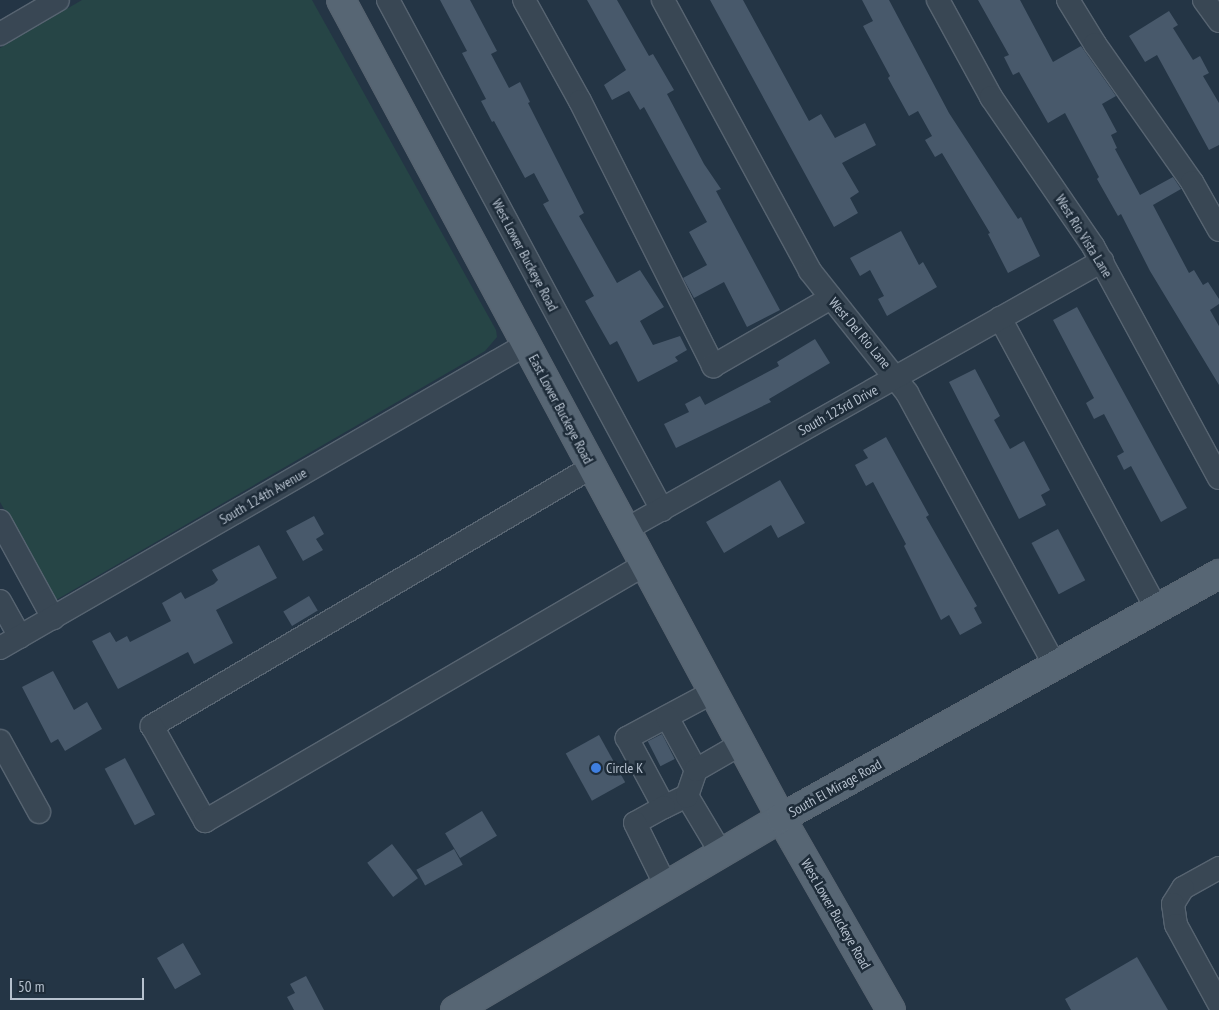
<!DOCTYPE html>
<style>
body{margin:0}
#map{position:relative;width:1219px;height:1010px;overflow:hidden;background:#243545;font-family:"PT Sans Narrow",sans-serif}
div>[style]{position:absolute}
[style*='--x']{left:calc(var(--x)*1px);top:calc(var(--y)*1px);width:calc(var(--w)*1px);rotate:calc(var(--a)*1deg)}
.green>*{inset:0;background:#264546}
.building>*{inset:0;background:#48596b;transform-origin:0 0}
.roads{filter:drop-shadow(1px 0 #576471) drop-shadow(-1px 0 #576471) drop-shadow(0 1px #576471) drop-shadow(0 -1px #576471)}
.minor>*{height:22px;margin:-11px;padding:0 11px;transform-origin:11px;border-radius:11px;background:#394754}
.major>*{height:28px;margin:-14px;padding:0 14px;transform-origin:14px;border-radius:14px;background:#576674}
.dots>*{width:14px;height:14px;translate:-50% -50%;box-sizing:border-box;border:2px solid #1e2c39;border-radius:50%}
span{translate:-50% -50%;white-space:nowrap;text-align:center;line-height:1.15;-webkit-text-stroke:5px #1e2c39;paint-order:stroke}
.street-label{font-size:14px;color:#b6c1ce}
.poi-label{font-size:14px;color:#b6c1ce}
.left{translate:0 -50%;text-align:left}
.scale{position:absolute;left:10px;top:978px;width:134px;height:22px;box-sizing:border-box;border:2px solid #b6c1ce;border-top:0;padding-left:6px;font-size:15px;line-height:18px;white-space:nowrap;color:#b6c1ce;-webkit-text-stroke:4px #1e2c39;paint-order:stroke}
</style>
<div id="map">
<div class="green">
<i style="clip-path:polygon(82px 0,312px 0,496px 330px,497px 337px,485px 351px,56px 600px,0 502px,0 48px)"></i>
</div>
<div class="building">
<i style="clip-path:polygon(440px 0,470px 0,497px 51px,491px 54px,509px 88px,520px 82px,530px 102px,528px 103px,584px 213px,579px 216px,617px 283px,640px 270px,664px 307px,640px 321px,653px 345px,680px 336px,687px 350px,675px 357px,678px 361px,638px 382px,617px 341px,610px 345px,585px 301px,594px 296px,543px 204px,549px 201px,534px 173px,525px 178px,494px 121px,492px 122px,481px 101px,486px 99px,462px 53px,467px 51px)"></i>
<i style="clip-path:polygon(587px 0,617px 0,649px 56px,653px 54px,674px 90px,667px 94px,704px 164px,721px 189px,716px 191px,780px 310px,747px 327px,724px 282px,694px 298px,683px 278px,707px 265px,689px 232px,707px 222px,644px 107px,640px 110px,629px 91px,612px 100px,604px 85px,626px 70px)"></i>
<i style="clip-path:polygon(710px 0,743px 0,809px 121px,821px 114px,835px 138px,865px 123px,876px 145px,842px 163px,859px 192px,850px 198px,858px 213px,834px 227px)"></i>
<i style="clip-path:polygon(862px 0,889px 0,949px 113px,1018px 219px,1021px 217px,1040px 256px,1008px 273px,988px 234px,990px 233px,942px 153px,935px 157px,925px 140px,932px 136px,918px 111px,909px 116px,888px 78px,890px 76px,863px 26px,873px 21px)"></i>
<i style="clip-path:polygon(978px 0,1020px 0,1053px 62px,1081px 46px,1116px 96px,1102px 104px,1117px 132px,1111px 135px,1117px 148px,1115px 149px,1140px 195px,1173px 177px,1181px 189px,1153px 205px,1189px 273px,1194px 270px,1203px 285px,1208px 282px,1219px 299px,1219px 304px,1210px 310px,1219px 326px,1219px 385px,1150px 271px,1121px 214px,1118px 216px,1097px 179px,1099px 177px,1065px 113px,1048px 123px,1019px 72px,1013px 75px,1004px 57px,1009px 55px)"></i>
<i style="clip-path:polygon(1169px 11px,1178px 25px,1173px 28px,1193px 60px,1200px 56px,1209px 73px,1203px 76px,1219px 103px,1219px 145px,1209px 150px,1157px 55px,1145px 62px,1129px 36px)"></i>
<i style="clip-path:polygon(901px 231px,919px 265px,923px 262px,937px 287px,887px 316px,878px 299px,884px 296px,870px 270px,860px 276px,850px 258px)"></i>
<i style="clip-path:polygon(1077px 307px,1187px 508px,1161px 522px,1131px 466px,1124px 470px,1117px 456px,1124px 452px,1104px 414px,1094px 419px,1086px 403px,1094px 398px,1053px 320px)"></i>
<i style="clip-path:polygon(815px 339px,830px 363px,769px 399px,771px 402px,676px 448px,664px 424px,689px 412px,685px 404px,700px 396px,705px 405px,779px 366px,777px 362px)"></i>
<i style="clip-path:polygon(975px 369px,1000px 416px,994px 420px,1010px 449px,1024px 441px,1050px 490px,1041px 495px,1046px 505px,1019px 519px,949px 382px)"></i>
<i style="clip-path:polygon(886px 437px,929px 515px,926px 517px,977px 606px,974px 608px,982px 623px,960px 635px,949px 615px,941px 620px,904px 546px,906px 544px,873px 482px,866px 486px,855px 465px,868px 458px,863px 450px)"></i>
<i style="clip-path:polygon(780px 480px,805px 523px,778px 538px,771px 525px,724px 553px,706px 522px)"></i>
<i style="clip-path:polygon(314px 516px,324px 534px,316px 539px,323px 550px,303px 561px,286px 531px)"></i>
<i style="left:1058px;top:529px;width:58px;height:30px;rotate:62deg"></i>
<i style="clip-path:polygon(259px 545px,277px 578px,216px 610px,233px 643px,194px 664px,188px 652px,118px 689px,92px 641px,110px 632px,116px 642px,127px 636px,130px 642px,171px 621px,162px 603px,181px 592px,185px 599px,214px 584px,218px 580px,212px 570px)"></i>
<i style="left:309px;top:596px;width:17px;height:30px;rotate:59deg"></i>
<i style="clip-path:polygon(53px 671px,74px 710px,87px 702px,102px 729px,65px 751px,58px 739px,51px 743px,22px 687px)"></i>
<i style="left:662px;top:734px;width:28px;height:16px;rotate:63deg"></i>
<i style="left:599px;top:735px;width:54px;height:38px;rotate:61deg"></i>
<i style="left:125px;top:758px;width:64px;height:23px;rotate:62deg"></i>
<i style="left:482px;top:811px;width:29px;height:43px;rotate:59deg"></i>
<i style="left:392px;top:844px;width:43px;height:31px;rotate:53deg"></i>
<i style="left:454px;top:849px;width:18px;height:43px;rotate:61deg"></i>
<i style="left:183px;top:943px;width:36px;height:30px;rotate:60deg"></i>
<i style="clip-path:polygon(1137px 957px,1168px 1010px,1071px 1010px,1065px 999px)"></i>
<i style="clip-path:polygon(306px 976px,324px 1010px,294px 1010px,287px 997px,295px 993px,290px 984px)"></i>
</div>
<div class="roads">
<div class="minor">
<i style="--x:388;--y:0;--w:579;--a:61.75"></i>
<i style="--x:524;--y:0;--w:115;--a:61"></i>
<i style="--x:580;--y:101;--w:297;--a:63.3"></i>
<i style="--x:713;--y:366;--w:136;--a:-30"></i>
<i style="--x:663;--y:0;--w:308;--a:61.5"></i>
<i style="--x:810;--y:271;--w:156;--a:51.5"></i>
<i style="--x:907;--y:393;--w:311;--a:61.5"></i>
<i style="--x:938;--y:0;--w:111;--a:61.3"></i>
<i style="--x:991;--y:97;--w:181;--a:55.6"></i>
<i style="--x:1093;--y:246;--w:264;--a:61.5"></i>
<i style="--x:1068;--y:0;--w:52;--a:58.5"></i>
<i style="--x:1095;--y:44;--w:169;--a:54.9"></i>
<i style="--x:1192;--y:182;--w:55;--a:60.6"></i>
<i style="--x:1204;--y:0;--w:26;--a:54"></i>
<i style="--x:0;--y:34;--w:67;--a:-30.4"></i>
<i style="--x:1000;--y:318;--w:331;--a:61.7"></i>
<i style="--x:592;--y:467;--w:511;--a:149.52"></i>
<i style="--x:152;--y:726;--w:109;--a:60.8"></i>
<i style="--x:205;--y:821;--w:508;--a:-30.25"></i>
<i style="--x:0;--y:521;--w:111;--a:61.3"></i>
<i style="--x:625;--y:530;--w:548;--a:-29.42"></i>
<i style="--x:0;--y:601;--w:41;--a:60.9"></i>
<i style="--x:0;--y:648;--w:608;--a:-29.98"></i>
<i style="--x:713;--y:692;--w:98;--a:151.9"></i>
<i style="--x:627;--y:738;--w:78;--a:61.8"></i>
<i style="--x:664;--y:807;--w:25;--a:-26"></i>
<i style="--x:687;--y:796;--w:66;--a:59.2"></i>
<i style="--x:667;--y:717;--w:60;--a:61.3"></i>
<i style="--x:696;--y:770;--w:28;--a:109"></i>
<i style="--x:0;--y:741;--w:81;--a:61.2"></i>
<i style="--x:696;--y:770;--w:52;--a:-30"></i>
<i style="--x:664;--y:807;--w:33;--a:151"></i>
<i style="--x:635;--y:823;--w:70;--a:63.8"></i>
<i style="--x:1219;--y:868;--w:41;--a:150.9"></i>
<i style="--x:1183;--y:888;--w:19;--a:122"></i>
<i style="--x:1173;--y:904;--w:21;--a:82"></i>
<i style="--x:1176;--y:925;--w:90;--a:61.4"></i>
</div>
<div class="major">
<i style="--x:341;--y:0;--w:929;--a:61.72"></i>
<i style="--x:781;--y:818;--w:221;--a:60.2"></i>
<i style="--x:455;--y:1010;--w:378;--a:-30.5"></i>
<i style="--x:781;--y:818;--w:501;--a:-29.12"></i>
</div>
</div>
<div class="dots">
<i style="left:596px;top:768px;background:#3f7fe0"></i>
</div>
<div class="street-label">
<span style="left:1084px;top:236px;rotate:58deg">West Rio Vista Lane</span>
<span style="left:525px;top:255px;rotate:62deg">West Lower Buckeye Road</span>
<span style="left:860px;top:333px;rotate:50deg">West Del Rio Lane</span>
<span style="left:561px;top:409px;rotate:62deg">East Lower Buckeye Road</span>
<span style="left:838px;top:410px;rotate:-29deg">South 123rd Drive</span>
<span style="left:263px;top:496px;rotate:-30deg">South 124th Avenue</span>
<span style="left:835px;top:788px;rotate:-29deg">South El Mirage Road</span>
<span style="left:836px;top:914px;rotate:60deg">West Lower Buckeye Road</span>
</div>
<div class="poi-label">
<span class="left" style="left:606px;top:768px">Circle K</span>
</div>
<div class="scale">50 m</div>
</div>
